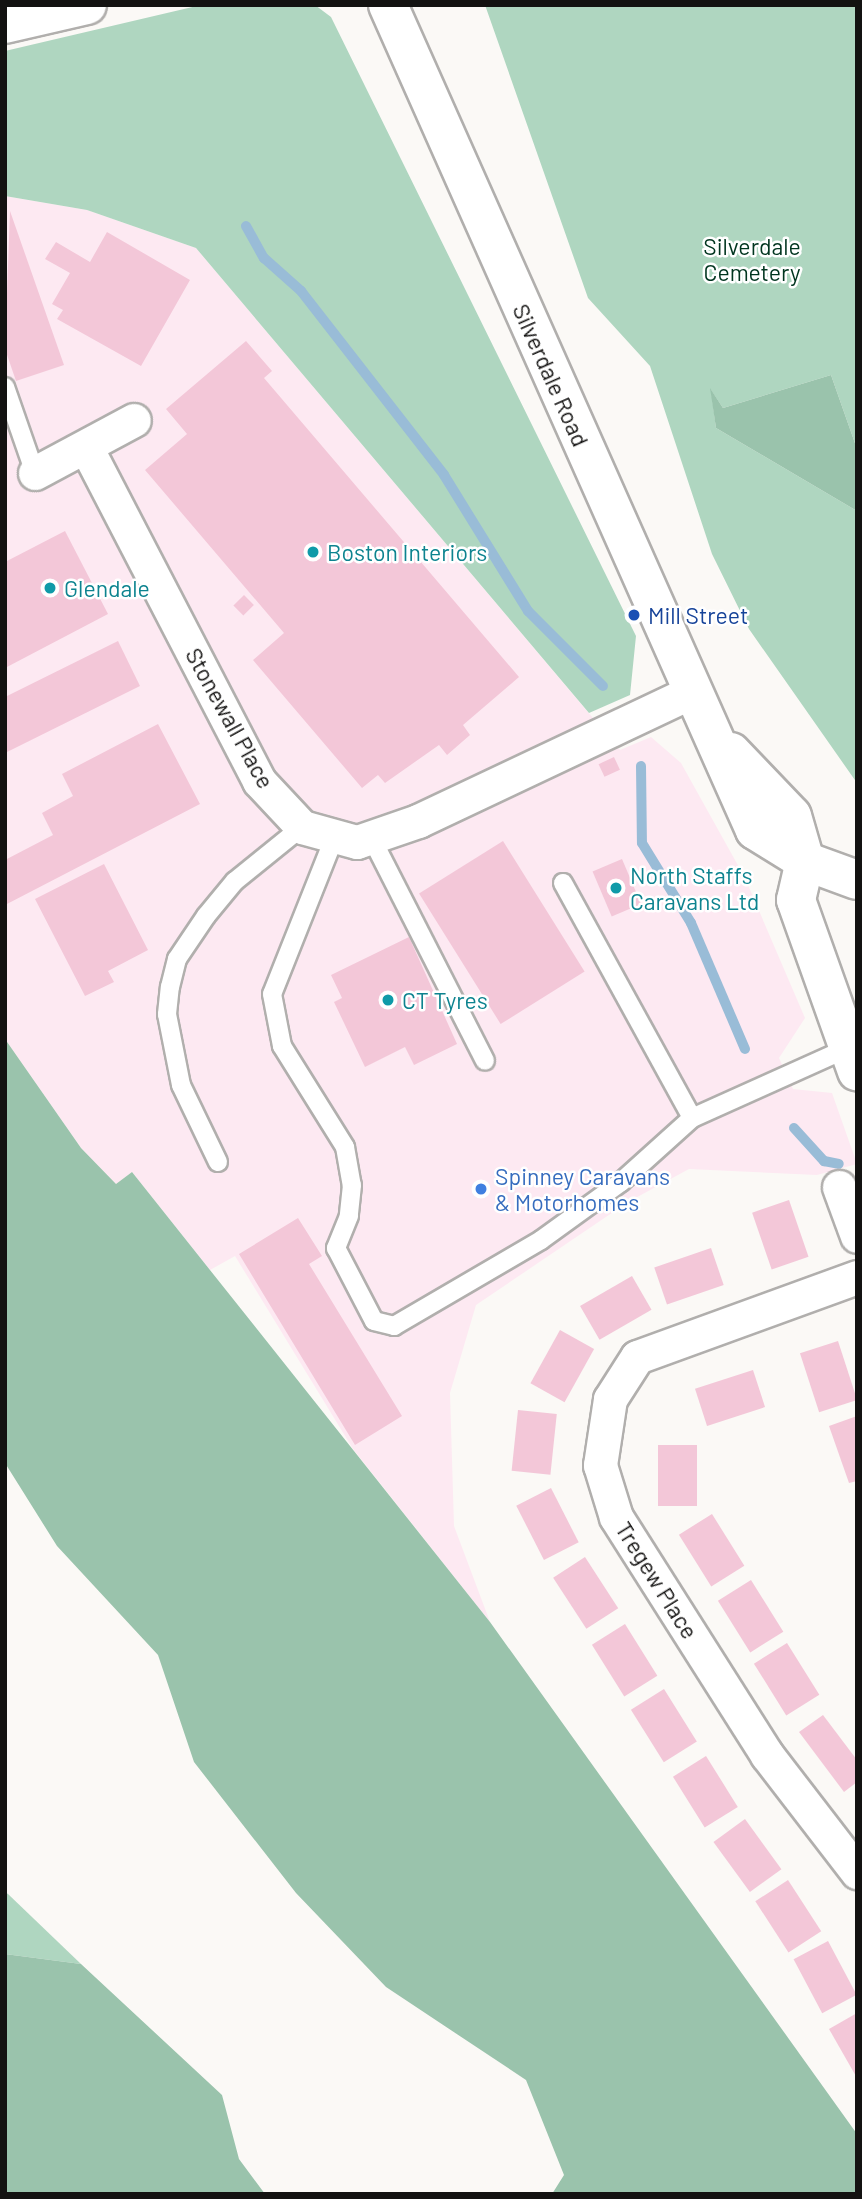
<!DOCTYPE html>
<style>
body{margin:0}
#map{position:relative;width:862px;height:2199px;overflow:hidden;background:#fbf9f6;font-family:Barlow,sans-serif}
div>[style]{position:absolute}
[style*='--x']{left:calc(var(--x)*1px);top:calc(var(--y)*1px);width:calc(var(--w)*1px);rotate:calc(var(--a)*1deg)}
.commercial>*{inset:0;background:#fde9f2}
.green>*{inset:0;background:#afd6c0}
.forest>*{inset:0;background:#9ac3ac}
.stream>*{height:10px;margin:-5px;padding:0 5px;transform-origin:5px;border-radius:5px;background:#99bcd7}
.building>*{inset:0;background:#f3c7d8;transform-origin:0 0}
.roads{filter:drop-shadow(2px 0 #b1afad) drop-shadow(-2px 0 #b1afad) drop-shadow(0 2px #b1afad) drop-shadow(0 -2px #b1afad)}
.lane>*{height:18px;margin:-9px;padding:0 9px;transform-origin:9px;border-radius:9px;background:#fff}
.street>*{height:33px;margin:-16.5px;padding:0 16.5px;transform-origin:16.5px;border-radius:16.5px;background:#fff}
.secondary>*{height:38px;margin:-19px;padding:0 19px;transform-origin:19px;border-radius:19px;background:#fff}
.dots>*{width:19px;height:19px;translate:-50% -50%;box-sizing:border-box;border:4px solid #fff;border-radius:50%}
span{translate:-50% -50%;white-space:nowrap;text-align:center;line-height:1.15;-webkit-text-stroke:5px #fff;paint-order:stroke}
.park-label{font-size:23px;color:#00351f}
.street-label{font-size:23px;color:#131211}
.culture-label{font-size:23px;color:#0d838f}
.left{translate:0 -50%;text-align:left}
.transit-label{font-size:23px;color:#164399}
.shop-label{font-size:23px;color:#366cbe}
.frame{position:absolute;inset:0;border:7px solid #131211;pointer-events:none}
</style>
<div id="map">
<div class="commercial">
<i style="clip-path:polygon(5px 196px,87px 210px,196px 248px,620px 750px,651px 737px,681px 763px,745px 878px,805px 1018px,779px 1058px,793px 1089px,832px 1093px,857px 1164px,817px 1175px,689px 1169px,628px 1202px,476px 1305px,450px 1393px,454px 1526px,490px 1622px,353px 1449px,235px 1256px,210px 1270px,132px 1172px,116px 1184px,81px 1148px,5px 1039px)"></i>
</div>
<div class="green">
<i style="clip-path:polygon(201px 5px,315px 5px,331px 17px,636px 636px,630px 695px,589px 713px,196px 248px,87px 210px,5px 196px,5px 51px)"></i>
<i style="clip-path:polygon(485px 5px,857px 5px,857px 449px,831px 375px,723px 408px,711px 390px,716px 428px,857px 511px,857px 783px,749px 629px,712px 554px,650px 366px,588px 298px)"></i>
<i style="clip-path:polygon(5px 1892px,8px 1894px,81px 1964px,5px 1954px)"></i>
</div>
<div class="forest">
<i style="clip-path:polygon(831px 375px,857px 449px,857px 511px,716px 428px,710px 388px,723px 408px)"></i>
<i style="clip-path:polygon(5px 1039px,81px 1148px,116px 1184px,132px 1172px,490px 1622px,857px 2134px,857px 2194px,552px 2194px,564px 2175px,526px 2080px,386px 1987px,296px 1893px,194px 1762px,158px 1655px,57px 1546px,5px 1463px)"></i>
<i style="clip-path:polygon(5px 1954px,81px 1964px,222px 2095px,239px 2159px,265px 2194px,5px 2194px)"></i>
</div>
<div class="stream">
<i style="--x:246;--y:226;--w:37;--a:61"></i>
<i style="--x:264;--y:258;--w:50;--a:41.7"></i>
<i style="--x:301;--y:291;--w:233;--a:52.1"></i>
<i style="--x:444;--y:475;--w:160;--a:58.3"></i>
<i style="--x:528;--y:611;--w:106;--a:45"></i>
<i style="--x:641;--y:766;--w:77;--a:89.3"></i>
<i style="--x:642;--y:843;--w:94;--a:58.5"></i>
<i style="--x:691;--y:923;--w:137;--a:66.8"></i>
<i style="--x:794;--y:1128;--w:45;--a:47.7"></i>
<i style="--x:824;--y:1161;--w:15;--a:11"></i>
</div>
<div class="building">
<i style="clip-path:polygon(10px 211px,64px 365px,16px 381px,5px 349px)"></i>
<i style="clip-path:polygon(107px 232px,190px 280px,141px 366px,57px 319px,63px 310px,52px 304px,70px 273px,45px 259px,56px 242px,90px 262px)"></i>
<i style="clip-path:polygon(246px 341px,272px 371px,264px 378px,519px 677px,463px 725px,470px 735px,447px 755px,439px 745px,385px 783px,378px 775px,362px 788px,253px 660px,284px 633px,145px 470px,187px 434px,166px 409px)"></i>
<i style="clip-path:polygon(65px 531px,108px 614px,5px 668px,5px 562px)"></i>
<i style="left:244px;top:595px;width:14px;height:15px;rotate:45deg"></i>
<i style="clip-path:polygon(118px 641px,140px 686px,5px 753px,5px 697px)"></i>
<i style="clip-path:polygon(158px 724px,200px 804px,5px 905px,5px 860px,53px 835px,42px 813px,73px 796px,62px 774px)"></i>
<i style="left:614px;top:757px;width:14px;height:17px;rotate:65deg"></i>
<i style="left:503px;top:841px;width:154px;height:99px;rotate:58deg"></i>
<i style="left:622px;top:859px;width:49px;height:32px;rotate:67deg"></i>
<i style="clip-path:polygon(104px 864px,148px 950px,108px 971px,114px 982px,85px 996px,35px 899px)"></i>
<i style="clip-path:polygon(409px 937px,457px 1044px,414px 1065px,405px 1047px,365px 1067px,334px 1002px,342px 998px,331px 975px)"></i>
<i style="left:789px;top:1200px;width:60px;height:39px;rotate:71deg"></i>
<i style="clip-path:polygon(298px 1218px,322px 1256px,309px 1264px,402px 1416px,355px 1445px,239px 1254px)"></i>
<i style="left:711px;top:1248px;width:39px;height:60px;rotate:71deg"></i>
<i style="left:632px;top:1276px;width:39px;height:60px;rotate:60deg"></i>
<i style="left:560px;top:1330px;width:39px;height:61px;rotate:29deg"></i>
<i style="left:838px;top:1341px;width:62px;height:40px;rotate:72deg"></i>
<i style="left:753px;top:1370px;width:39px;height:61px;rotate:72deg"></i>
<i style="left:518px;top:1410px;width:39px;height:61px;rotate:6deg"></i>
<i style="clip-path:polygon(857px 1416px,857px 1481px,849px 1483px,829px 1426px)"></i>
<i style="left:658px;top:1445px;width:39px;height:61px"></i>
<i style="left:551px;top:1488px;width:61px;height:39px;rotate:63deg"></i>
<i style="left:712px;top:1514px;width:61px;height:39px;rotate:58deg"></i>
<i style="left:585px;top:1557px;width:61px;height:38px;rotate:57deg"></i>
<i style="left:751px;top:1580px;width:61px;height:39px;rotate:58deg"></i>
<i style="left:625px;top:1624px;width:61px;height:39px;rotate:58deg"></i>
<i style="left:787px;top:1643px;width:61px;height:39px;rotate:58deg"></i>
<i style="left:664px;top:1689px;width:62px;height:39px;rotate:58deg"></i>
<i style="clip-path:polygon(823px 1715px,857px 1760px,857px 1782px,844px 1792px,799px 1732px)"></i>
<i style="left:706px;top:1756px;width:60px;height:39px;rotate:58deg"></i>
<i style="left:745px;top:1819px;width:62px;height:39px;rotate:54deg"></i>
<i style="left:788px;top:1880px;width:61px;height:39px;rotate:57deg"></i>
<i style="left:828px;top:1941px;width:61px;height:39px;rotate:62deg"></i>
<i style="clip-path:polygon(857px 2013px,857px 2078px,829px 2029px)"></i>
</div>
<div class="roads">
<div class="lane">
<i style="--x:5;--y:387;--w:91;--a:70.8"></i>
<i style="--x:335;--y:836;--w:170;--a:111.7"></i>
<i style="--x:272;--y:994;--w:53;--a:79.1"></i>
<i style="--x:282;--y:1046;--w:119;--a:58"></i>
<i style="--x:345;--y:1147;--w:39;--a:80"></i>
<i style="--x:352;--y:1185;--w:31;--a:96"></i>
<i style="--x:349;--y:1216;--w:35;--a:112"></i>
<i style="--x:336;--y:1248;--w:82;--a:62.5"></i>
<i style="--x:374;--y:1321;--w:21;--a:14"></i>
<i style="--x:394;--y:1326;--w:170;--a:-30.3"></i>
<i style="--x:541;--y:1240;--w:99;--a:-35.9"></i>
<i style="--x:621;--y:1182;--w:96;--a:-42"></i>
<i style="--x:371;--y:837;--w:251;--a:63"></i>
<i style="--x:563;--y:883;--w:268;--a:61.2"></i>
<i style="--x:692;--y:1118;--w:171;--a:-24.2"></i>
<i style="--x:218;--y:1162;--w:85;--a:-115.7"></i>
<i style="--x:181;--y:1085;--w:72;--a:-101.2"></i>
<i style="--x:167;--y:1014;--w:27;--a:-84"></i>
<i style="--x:170;--y:987;--w:29;--a:-76"></i>
<i style="--x:177;--y:959;--w:52;--a:-56"></i>
<i style="--x:206;--y:916;--w:45;--a:-50.4"></i>
<i style="--x:235;--y:881;--w:86;--a:-38.9"></i>
</div>
<div class="street">
<i style="--x:86;--y:447;--w:376;--a:62.6"></i>
<i style="--x:259;--y:781;--w:63;--a:46.9"></i>
<i style="--x:302;--y:827;--w:57;--a:15.3"></i>
<i style="--x:357;--y:842;--w:65;--a:-19"></i>
<i style="--x:418;--y:821;--w:304;--a:-25.3"></i>
<i style="--x:35;--y:473;--w:112;--a:-28.2"></i>
<i style="--x:839;--y:1187;--w:52;--a:69.8"></i>
<i style="--x:857;--y:1277;--w:234;--a:160"></i>
<i style="--x:637;--y:1357;--w:50;--a:122.7"></i>
<i style="--x:610;--y:1399;--w:67;--a:98.6"></i>
<i style="--x:600;--y:1465;--w:54;--a:72.9"></i>
<i style="--x:616;--y:1517;--w:282;--a:57.6"></i>
<i style="--x:767;--y:1755;--w:148;--a:52.4"></i>
</div>
<div class="secondary">
<i style="--x:388;--y:5;--w:903;--a:66.02"></i>
<i style="--x:755;--y:830;--w:59;--a:31.8"></i>
<i style="--x:805;--y:861;--w:55;--a:20.1"></i>
<i style="--x:5;--y:24;--w:84;--a:-13"></i>
<i style="--x:731;--y:752;--w:88;--a:46.4"></i>
<i style="--x:792;--y:816;--w:47;--a:73.9"></i>
<i style="--x:805;--y:861;--w:40;--a:103"></i>
<i style="--x:796;--y:900;--w:182;--a:70.4"></i>
</div>
</div>
<div class="dots">
<i style="left:313px;top:552px;background:#0f9aa8"></i>
<i style="left:50px;top:588px;background:#0f9aa8"></i>
<i style="left:634px;top:615px;background:#1a4fb4"></i>
<i style="left:616px;top:888px;background:#0f9aa8"></i>
<i style="left:388px;top:1000px;background:#0f9aa8"></i>
<i style="left:481px;top:1189px;background:#3f7fe0"></i>
</div>
<div class="park-label">
<span style="left:752px;top:259px">Silverdale<br>Cemetery</span>
</div>
<div class="street-label">
<span style="left:551px;top:375px;rotate:66deg">Silverdale Road</span>
<span style="left:230px;top:718px;rotate:61deg">Stonewall Place</span>
<span style="left:657px;top:1580px;rotate:58deg">Tregew Place</span>
</div>
<div class="culture-label">
<span class="left" style="left:327px;top:552px">Boston Interiors</span>
<span class="left" style="left:64px;top:588px">Glendale</span>
<span class="left" style="left:630px;top:888px">North Staffs<br>Caravans Ltd</span>
<span class="left" style="left:402px;top:1000px">CT Tyres</span>
</div>
<div class="transit-label">
<span class="left" style="left:648px;top:615px">Mill Street</span>
</div>
<div class="shop-label">
<span class="left" style="left:495px;top:1189px">Spinney Caravans<br>&amp; Motorhomes</span>
</div>
<div class="frame"></div>
</div>
